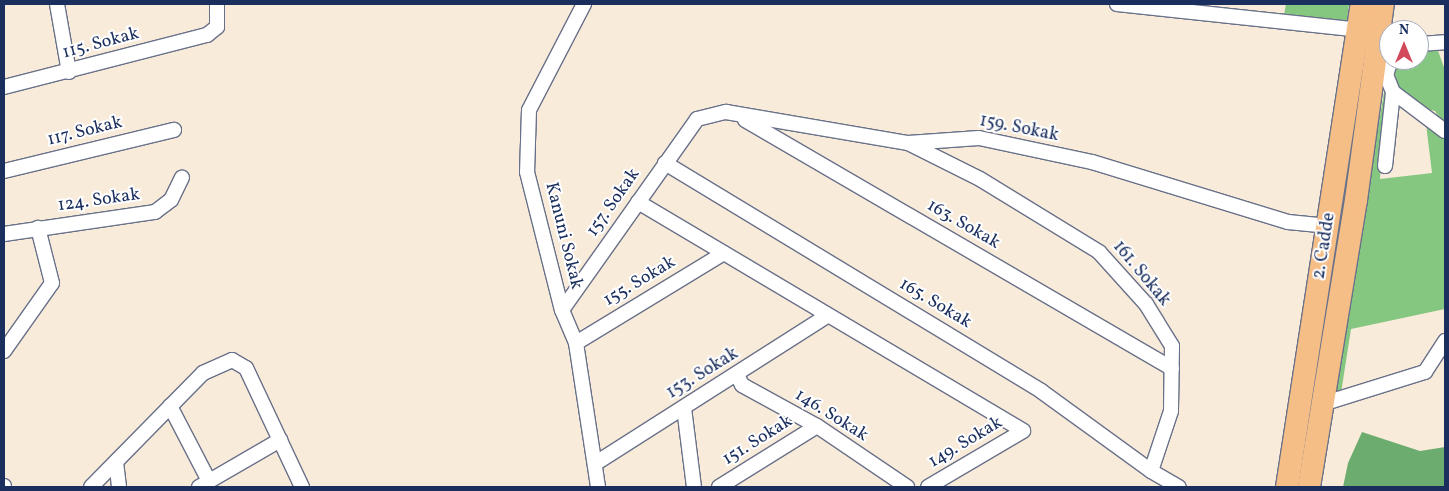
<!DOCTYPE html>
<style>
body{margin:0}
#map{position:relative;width:1449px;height:491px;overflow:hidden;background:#f9ebda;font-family:Vollkorn,serif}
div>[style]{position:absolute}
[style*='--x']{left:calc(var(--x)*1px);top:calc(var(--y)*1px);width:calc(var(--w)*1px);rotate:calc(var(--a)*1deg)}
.green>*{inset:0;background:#85c780}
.forest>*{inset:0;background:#6cac6e}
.roads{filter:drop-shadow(1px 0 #697189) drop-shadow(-1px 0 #697189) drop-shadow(0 1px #697189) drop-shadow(0 -1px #697189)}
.minor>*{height:14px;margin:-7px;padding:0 7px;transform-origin:7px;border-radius:7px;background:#fff}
.primary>*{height:22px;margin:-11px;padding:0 11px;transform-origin:11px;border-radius:11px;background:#f6be87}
span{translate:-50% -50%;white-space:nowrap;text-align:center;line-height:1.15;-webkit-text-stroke:4px #fff;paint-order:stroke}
.street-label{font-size:18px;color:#1b2f5e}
.frame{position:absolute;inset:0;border:5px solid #1b2f5e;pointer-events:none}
.north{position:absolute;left:1379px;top:20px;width:50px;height:50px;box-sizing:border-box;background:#fff;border:1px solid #a4acbf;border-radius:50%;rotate:0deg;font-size:14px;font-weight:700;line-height:20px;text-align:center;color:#1b2f5e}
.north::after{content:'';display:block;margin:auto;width:18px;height:22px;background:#d1495b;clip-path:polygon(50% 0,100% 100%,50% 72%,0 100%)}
</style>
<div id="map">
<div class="green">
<i style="clip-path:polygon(1286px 4px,1349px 4px,1347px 22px,1284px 15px)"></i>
<i style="clip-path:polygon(1437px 48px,1445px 70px,1445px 127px,1435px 111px,1423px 108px,1392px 85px,1398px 60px,1419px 60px,1419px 49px)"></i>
<i style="clip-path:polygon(1385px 87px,1380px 179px,1432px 173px,1426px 124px,1445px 132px,1445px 309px,1351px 329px,1341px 393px,1332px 394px)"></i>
</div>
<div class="forest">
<i style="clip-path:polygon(1362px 432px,1420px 451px,1445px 447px,1445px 487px,1343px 487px,1348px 463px)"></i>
</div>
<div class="roads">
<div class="minor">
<i style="--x:57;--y:4;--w:69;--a:80"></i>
<i style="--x:584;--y:4;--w:119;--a:117.4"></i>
<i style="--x:529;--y:110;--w:62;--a:91.8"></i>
<i style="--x:527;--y:172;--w:142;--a:75.8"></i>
<i style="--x:562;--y:310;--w:36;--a:67"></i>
<i style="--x:576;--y:343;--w:146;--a:81.3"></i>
<i style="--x:1117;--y:4;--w:243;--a:6.1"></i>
<i style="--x:1419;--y:44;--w:26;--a:-4"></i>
<i style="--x:1386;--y:75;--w:16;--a:-72"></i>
<i style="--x:4;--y:87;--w:210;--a:-14.4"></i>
<i style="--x:207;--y:35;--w:13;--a:-39"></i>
<i style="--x:217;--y:27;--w:23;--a:-90"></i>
<i style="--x:1393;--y:92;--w:65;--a:36.9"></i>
<i style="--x:745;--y:120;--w:494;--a:30.2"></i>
<i style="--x:908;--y:143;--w:80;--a:26.6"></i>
<i style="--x:980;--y:179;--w:140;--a:31.5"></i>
<i style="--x:1099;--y:252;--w:70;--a:47.9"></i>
<i style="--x:1146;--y:304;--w:49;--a:58.2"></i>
<i style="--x:1172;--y:346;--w:65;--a:90.9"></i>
<i style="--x:1171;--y:411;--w:63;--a:108.4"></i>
<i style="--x:665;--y:163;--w:440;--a:31.2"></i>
<i style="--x:1041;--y:391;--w:136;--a:36"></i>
<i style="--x:1151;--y:471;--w:32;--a:30"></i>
<i style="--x:1385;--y:166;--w:74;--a:-83.8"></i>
<i style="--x:1393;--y:92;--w:18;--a:-112"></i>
<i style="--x:4;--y:171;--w:175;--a:-13.6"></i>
<i style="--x:638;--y:202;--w:448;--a:30.7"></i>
<i style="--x:1023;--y:431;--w:110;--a:149.5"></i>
<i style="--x:4;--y:234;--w:153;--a:-8.3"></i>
<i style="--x:155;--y:212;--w:20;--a:-37"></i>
<i style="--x:171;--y:200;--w:25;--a:-64"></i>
<i style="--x:562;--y:310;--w:234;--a:-54.7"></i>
<i style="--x:697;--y:119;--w:30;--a:-14"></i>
<i style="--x:726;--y:112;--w:185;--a:9.7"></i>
<i style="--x:908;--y:143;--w:71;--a:-4"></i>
<i style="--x:979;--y:138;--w:116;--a:12"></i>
<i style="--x:1092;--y:162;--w:205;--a:17"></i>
<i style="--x:1288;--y:222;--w:41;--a:5.6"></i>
<i style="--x:576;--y:343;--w:173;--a:-31.3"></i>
<i style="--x:4;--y:351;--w:83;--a:-54.8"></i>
<i style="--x:52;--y:283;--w:57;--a:-104.3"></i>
<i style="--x:737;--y:375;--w:11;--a:63"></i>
<i style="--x:742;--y:385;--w:85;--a:28.7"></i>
<i style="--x:817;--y:426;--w:109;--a:34.1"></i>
<i style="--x:1322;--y:404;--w:108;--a:-17.3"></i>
<i style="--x:1425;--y:372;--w:37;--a:-57"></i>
<i style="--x:170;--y:406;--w:85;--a:62.5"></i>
<i style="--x:684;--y:408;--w:80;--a:82.8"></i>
<i style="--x:116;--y:462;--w:25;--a:83"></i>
<i style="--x:596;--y:463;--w:275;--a:-32.5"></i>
<i style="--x:4;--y:486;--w:1;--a:90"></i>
<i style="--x:91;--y:487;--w:160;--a:-45.5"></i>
<i style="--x:203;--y:373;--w:32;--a:-24"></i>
<i style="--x:232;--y:360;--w:16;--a:30"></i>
<i style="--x:246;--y:368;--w:132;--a:64.8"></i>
<i style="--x:199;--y:487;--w:94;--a:-30.1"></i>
<i style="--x:719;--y:487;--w:115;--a:-31.9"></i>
</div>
<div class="primary">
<i style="--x:1287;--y:487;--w:489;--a:-81.2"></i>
<i style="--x:1309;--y:487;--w:291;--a:-80.7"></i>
<i style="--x:1356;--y:200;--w:198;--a:-82.2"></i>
</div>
</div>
<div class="street-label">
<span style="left:101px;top:44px;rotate:-15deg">115. Sokak</span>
<span style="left:1019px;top:129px;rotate:11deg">159. Sokak</span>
<span style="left:85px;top:132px;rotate:-14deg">117. Sokak</span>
<span style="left:99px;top:201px;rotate:-8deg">124. Sokak</span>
<span style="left:614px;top:203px;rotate:-55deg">157. Sokak</span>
<span style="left:963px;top:225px;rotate:30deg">163. Sokak</span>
<span style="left:563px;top:236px;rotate:76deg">Kanuni Sokak</span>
<span style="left:1325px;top:246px;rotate:-81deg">2. Cadde</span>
<span style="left:1141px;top:274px;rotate:50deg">161. Sokak</span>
<span style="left:640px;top:282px;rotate:-31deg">155. Sokak</span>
<span style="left:935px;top:304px;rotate:31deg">165. Sokak</span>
<span style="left:703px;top:374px;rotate:-32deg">153. Sokak</span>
<span style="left:831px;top:416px;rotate:32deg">146. Sokak</span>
<span style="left:758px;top:441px;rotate:-32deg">151. Sokak</span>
<span style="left:966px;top:443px;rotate:-31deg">149. Sokak</span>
</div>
<div class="frame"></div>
<div class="north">N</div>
</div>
